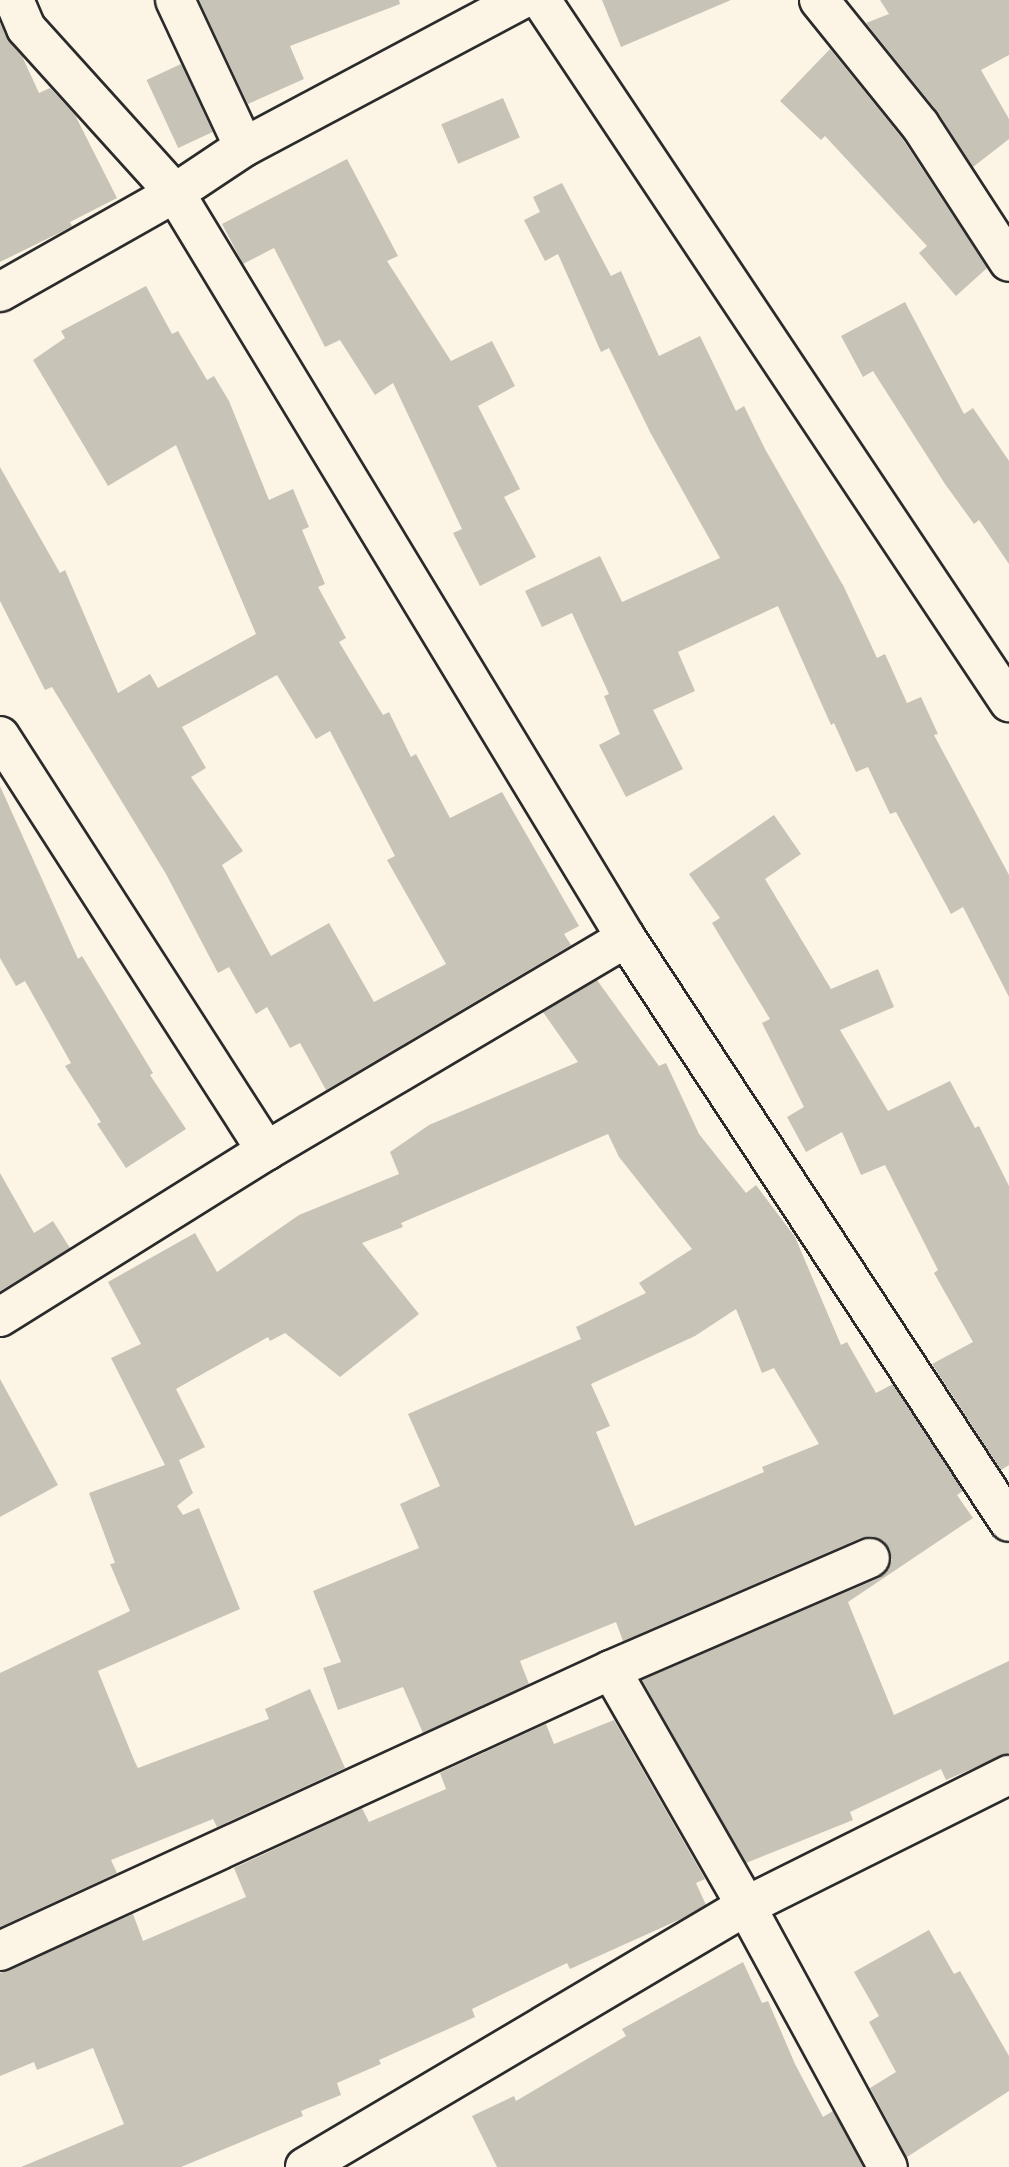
<!DOCTYPE html>
<style>
body{margin:0}
#map{position:relative;width:1009px;height:2167px;overflow:hidden;background:#fcf5e5;font-family:Delius,sans-serif}
div>[style]{position:absolute}
[style*='--x']{left:calc(var(--x)*1px);top:calc(var(--y)*1px);width:calc(var(--w)*1px);rotate:calc(var(--a)*1deg)}
.building>*{inset:0;background:#c8c3b7;transform-origin:0 0}
.roads{filter:drop-shadow(2px 0 #2b2b2b) drop-shadow(-2px 0 #2b2b2b) drop-shadow(0 2px #2b2b2b) drop-shadow(0 -2px #2b2b2b)}
.minor>*{height:38px;margin:-19px;padding:0 19px;transform-origin:19px;border-radius:19px;background:#fcf5e5}
span{translate:-50% -50%;white-space:nowrap;text-align:center;line-height:1.15;-webkit-text-stroke:7px #fcf5e5;paint-order:stroke}
</style>
<div id="map">
<div class="building">
<i style="clip-path:polygon(199px 0,399px 0,400px 4px,290px 46px,304px 79px,248px 104px)"></i>
<i style="clip-path:polygon(602px 0,731px 0,621px 47px)"></i>
<i style="clip-path:polygon(880px 0,1009px 0,1009px 55px,981px 70px,1009px 119px,1009px 139px,973px 167px,937px 111px,866px 23px,889px 14px)"></i>
<i style="clip-path:polygon(0 23px,10px 42px,22px 56px,39px 93px,50px 88px,75px 115px,117px 198px,70px 222px,72px 226px,63px 231px,0 262px)"></i>
<i style="clip-path:polygon(830px 49px,902px 138px,987px 268px,956px 296px,919px 253px,927px 246px,825px 136px,821px 140px,780px 101px)"></i>
<i style="left:181px;top:64px;width:75px;height:38px;rotate:65deg"></i>
<i style="left:503px;top:98px;width:43px;height:67px;rotate:67deg"></i>
<i style="clip-path:polygon(347px 159px,398px 256px,387px 261px,451px 361px,492px 341px,515px 386px,478px 406px,520px 489px,504px 497px,536px 557px,480px 586px,453px 533px,462px 529px,393px 383px,375px 395px,340px 340px,325px 347px,274px 248px,243px 264px,222px 224px)"></i>
<i style="clip-path:polygon(562px 183px,611px 276px,621px 271px,659px 356px,700px 336px,736px 411px,744px 406px,765px 449px,844px 587px,877px 658px,885px 654px,907px 703px,921px 697px,938px 734px,934px 735px,1009px 875px,1009px 997px,963px 907px,951px 914px,896px 812px,890px 814px,868px 767px,856px 772px,834px 723px,831px 725px,778px 606px,678px 652px,695px 691px,653px 710px,683px 769px,626px 797px,599px 745px,620px 734px,604px 696px,609px 694px,572px 613px,542px 627px,525px 591px,600px 556px,622px 602px,720px 558px,650px 432px,609px 348px,601px 352px,558px 254px,545px 261px,524px 220px,540px 212px,533px 197px)"></i>
<i style="clip-path:polygon(evenodd,146px 286px,172px 334px,178px 331px,207px 380px,214px 376px,229px 401px,269px 500px,293px 489px,309px 527px,302px 530px,325px 584px,318px 587px,346px 638px,339px 642px,383px 715px,389px 712px,411px 757px,416px 754px,450px 818px,502px 792px,579px 926px,564px 934px,571px 945px,326px 1090px,300px 1043px,290px 1048px,267px 1007px,256px 1014px,229px 967px,218px 973px,166px 874px,52px 687px,45px 690px,0 601px,0 467px,60px 573px,65px 570px,118px 693px,150px 674px,158px 688px,256px 634px,176px 445px,108px 486px,33px 360px,65px 338px,61px 331px,146px 286px,277px 675px,316px 739px,330px 731px,395px 856px,387px 860px,446px 964px,374px 1002px,329px 923px,271px 956px,222px 865px,243px 851px,191px 777px,206px 768px,182px 727px,277px 675px)"></i>
<i style="clip-path:polygon(905px 302px,964px 414px,973px 408px,1009px 461px,1009px 564px,979px 520px,974px 524px,945px 484px,873px 371px,863px 377px,841px 336px)"></i>
<i style="clip-path:polygon(0 786px,78px 959px,82px 956px,153px 1073px,150px 1075px,186px 1129px,126px 1168px,97px 1124px,101px 1122px,65px 1066px,71px 1063px,25px 981px,16px 986px,0 958px)"></i>
<i style="clip-path:polygon(774px 815px,801px 854px,765px 879px,831px 989px,878px 969px,894px 1007px,840px 1030px,888px 1111px,950px 1081px,975px 1128px,979px 1126px,1009px 1186px,1009px 1465px,1001px 1470px,932px 1364px,973px 1342px,934px 1273px,938px 1270px,885px 1165px,861px 1175px,842px 1132px,806px 1152px,787px 1117px,804px 1107px,762px 1023px,770px 1019px,712px 923px,720px 918px,689px 874px)"></i>
<i style="clip-path:polygon(evenodd,597px 980px,659px 1066px,666px 1063px,699px 1134px,746px 1193px,756px 1185px,795px 1237px,841px 1345px,847px 1342px,876px 1393px,893px 1384px,963px 1491px,957px 1495px,973px 1518px,848px 1602px,894px 1715px,1009px 1661px,1009px 1753px,946px 1780px,941px 1769px,850px 1812px,853px 1820px,746px 1863px,642px 1680px,879px 1578px,888px 1570px,892px 1560px,890px 1550px,884px 1541px,872px 1536px,861px 1538px,623px 1641px,616px 1622px,520px 1661px,529px 1684px,423px 1733px,403px 1687px,338px 1710px,323px 1668px,341px 1662px,313px 1591px,419px 1548px,400px 1504px,440px 1486px,408px 1414px,581px 1339px,576px 1327px,646px 1293px,639px 1283px,692px 1249px,619px 1157px,608px 1134px,401px 1223px,403px 1227px,362px 1243px,419px 1314px,340px 1377px,285px 1333px,270px 1341px,268px 1337px,176px 1389px,205px 1447px,179px 1460px,193px 1493px,177px 1506px,183px 1515px,199px 1508px,240px 1609px,98px 1671px,134px 1760px,138px 1768px,269px 1719px,265px 1709px,310px 1689px,345px 1768px,217px 1827px,213px 1819px,111px 1860px,117px 1873px,0 1927px,0 1673px,130px 1611px,110px 1564px,115px 1563px,89px 1493px,165px 1465px,111px 1358px,141px 1344px,108px 1282px,195px 1233px,217px 1272px,299px 1215px,399px 1174px,390px 1152px,429px 1125px,578px 1062px,543px 1012px,597px 980px,736px 1309px,762px 1373px,774px 1368px,819px 1444px,762px 1467px,764px 1472px,635px 1526px,596px 1432px,610px 1426px,591px 1384px,695px 1336px,736px 1309px)"></i>
<i style="clip-path:polygon(0 1173px,34px 1233px,53px 1221px,70px 1248px,0 1291px)"></i>
<i style="clip-path:polygon(0 1379px,58px 1485px,0 1517px)"></i>
<i style="clip-path:polygon(614px 1720px,705px 1879px,696px 1883px,706px 1905px,683px 1918px,570px 1969px,567px 1963px,472px 2009px,475px 2017px,379px 2060px,381px 2064px,337px 2083px,341px 2095px,301px 2111px,303px 2116px,181px 2167px,21px 2167px,124px 2124px,93px 2048px,37px 2070px,34px 2062px,0 2076px,0 1973px,133px 1914px,143px 1941px,246px 1897px,234px 1868px,362px 1808px,369px 1822px,446px 1789px,440px 1773px,546px 1724px,554px 1744px)"></i>
<i style="clip-path:polygon(929px 1930px,954px 1974px,960px 1971px,1009px 2056px,1009px 2091px,907px 2157px,870px 2088px,896px 2072px,869px 2022px,879px 2016px,854px 1972px)"></i>
<i style="clip-path:polygon(743px 1962px,762px 2003px,768px 2001px,795px 2064px,823px 2117px,833px 2111px,863px 2167px,497px 2167px,472px 2116px,514px 2096px,516px 2101px,626px 2036px,622px 2029px)"></i>
</div>
<div class="roads">
<div class="minor">
<i style="--x:175;--y:0;--w:162;--a:64.9"></i>
<i style="--x:541;--y:0;--w:844;--a:56.31"></i>
<i style="--x:819;--y:0;--w:161;--a:51.1"></i>
<i style="--x:920;--y:125;--w:163;--a:57"></i>
<i style="--x:0;--y:292;--w:201;--a:-29.5"></i>
<i style="--x:175;--y:193;--w:83;--a:-33.7"></i>
<i style="--x:244;--y:147;--w:314;--a:-28"></i>
<i style="--x:0;--y:736;--w:493;--a:57.3"></i>
<i style="--x:626;--y:938;--w:698;--a:56.74"></i>
<i style="--x:0;--y:1317;--w:314;--a:-32"></i>
<i style="--x:266;--y:1151;--w:418;--a:-30.6"></i>
<i style="--x:626;--y:938;--w:871;--a:-121.19"></i>
<i style="--x:175;--y:193;--w:222;--a:-132.1"></i>
<i style="--x:26;--y:28;--w:30;--a:-113"></i>
<i style="--x:611;--y:1670;--w:272;--a:60.2"></i>
<i style="--x:746;--y:1906;--w:297;--a:61.5"></i>
<i style="--x:0;--y:1951;--w:673;--a:-24.7"></i>
<i style="--x:611;--y:1670;--w:282;--a:-23.4"></i>
<i style="--x:305;--y:2167;--w:512;--a:-30.62"></i>
<i style="--x:746;--y:1906;--w:294;--a:-26.5"></i>
</div>
</div>
</div>
